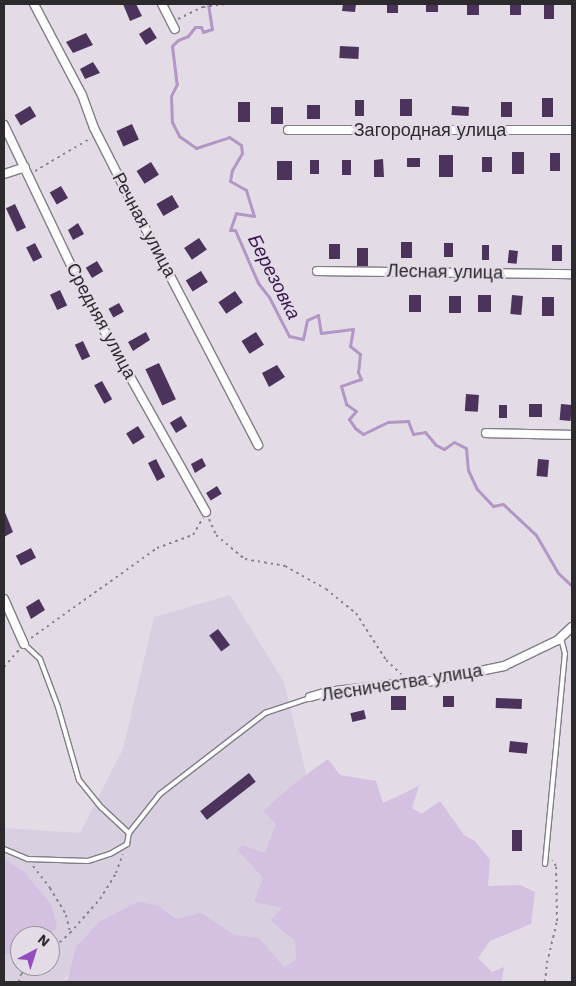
<!DOCTYPE html>
<meta charset="utf-8">
<style>
body{margin:0}
#map{position:relative;width:576px;height:986px;overflow:hidden;background:#e3dce7;font-family:"Work Sans",sans-serif}
div>[style]{position:absolute}
[style*='--x']{left:calc(var(--x)*1px);top:calc(var(--y)*1px);width:calc(var(--w)*1px);rotate:calc(var(--a)*1deg)}
.built>*{inset:0;background:#d8cfe0}
.green>*{inset:0;background:#d4c1e2}
.stream>*{height:3px;margin:-1.5px;padding:0 1.5px;transform-origin:1.5px;border-radius:1.5px;background:#b297c6}
.building>*{inset:0;background:#4b335b;transform-origin:0 0}
.path>*{height:2px;margin-top:-1px;transform-origin:0;background:repeating-linear-gradient(90deg,#89848c 0 2.5px,transparent 0 6.5px)}
.roads{filter:drop-shadow(1px 0 #827d87) drop-shadow(-1px 0 #827d87) drop-shadow(0 1px #827d87) drop-shadow(0 -1px #827d87)}
.lane>*{height:4px;margin:-2px;padding:0 2px;transform-origin:2px;border-radius:2px;background:#fff}
.street>*{height:8px;margin:-4px;padding:0 4px;transform-origin:4px;border-radius:4px;background:#fff}
span{translate:-50% -50%;white-space:nowrap;text-align:center;line-height:1.15;-webkit-text-stroke:5px #e3dce7;paint-order:stroke}
.street-label{font-size:18px;color:#2d2a2e}
.water-label{font-size:19px;color:#3c1851;font-style:italic}
.frame{position:absolute;inset:0;border:5px solid #2d2a2e;pointer-events:none}
.north{position:absolute;left:10px;top:926px;width:50px;height:50px;box-sizing:border-box;background:#e3dce7;border:1px solid #9a959d;border-radius:50%;rotate:40deg;font-size:14px;font-weight:700;line-height:20px;text-align:center;color:#2d2a2e}
.north::after{content:'';display:block;margin:auto;width:18px;height:22px;background:#954cc0;clip-path:polygon(50% 0,100% 100%,50% 72%,0 100%)}
</style>
<div id="map">
<div class="built">
<i style="clip-path:polygon(evenodd,230px 595px,284px 682px,318px 822px,315px 982px,129px 914px,63px 980px,64px 982px,4px 982px,4px 828px,80px 833px,123px 749px,154px 617px,230px 595px,20px 936px,50px 936px,50px 966px,20px 966px,20px 936px)"></i>
</div>
<div class="green">
<i style="clip-path:polygon(328px 759px,340px 775px,376px 781px,383px 803px,419px 786px,412px 808px,421px 814px,440px 801px,464px 835px,475px 841px,490px 860px,488px 886px,520px 885px,535px 892px,531px 924px,490px 941px,478px 958px,492px 972px,504px 967px,502px 982px,59px 982px,68px 979px,76px 947px,99px 922px,138px 902px,156px 905px,177px 919px,201px 913px,235px 935px,259px 938px,284px 967px,296px 960px,295px 941px,270px 920px,282px 908px,254px 902px,263px 878px,237px 849px,242px 845px,265px 853px,276px 824px,263px 811px,295px 783px)"></i>
<i style="clip-path:polygon(4px 859px,24px 872px,51px 904px,57px 926px,49px 936px,20px 936px,20px 951px,4px 955px)"></i>
</div>
<div class="stream">
<i style="--x:208;--y:4;--w:25;--a:81"></i>
<i style="--x:212;--y:29;--w:9;--a:162"></i>
<i style="--x:203;--y:32;--w:5;--a:-112"></i>
<i style="--x:201;--y:27;--w:6;--a:180"></i>
<i style="--x:195;--y:27;--w:11;--a:128"></i>
<i style="--x:188;--y:36;--w:11;--a:158"></i>
<i style="--x:178;--y:40;--w:8;--a:135"></i>
<i style="--x:172;--y:46;--w:38;--a:83"></i>
<i style="--x:177;--y:84;--w:13;--a:117"></i>
<i style="--x:171;--y:96;--w:26;--a:88"></i>
<i style="--x:172;--y:122;--w:16;--a:63"></i>
<i style="--x:179;--y:136;--w:21;--a:35"></i>
<i style="--x:196;--y:148;--w:35;--a:-18"></i>
<i style="--x:229;--y:137;--w:14;--a:34"></i>
<i style="--x:241;--y:145;--w:8;--a:83"></i>
<i style="--x:242;--y:153;--w:20;--a:120"></i>
<i style="--x:232;--y:170;--w:11;--a:100"></i>
<i style="--x:230;--y:181;--w:18;--a:29"></i>
<i style="--x:246;--y:190;--w:27;--a:73"></i>
<i style="--x:254;--y:216;--w:18;--a:-171"></i>
<i style="--x:236;--y:213;--w:18;--a:109"></i>
<i style="--x:230;--y:230;--w:5;--a:0"></i>
<i style="--x:235;--y:230;--w:58;--a:66.5"></i>
<i style="--x:258;--y:283;--w:18;--a:52"></i>
<i style="--x:269;--y:297;--w:44;--a:62.9"></i>
<i style="--x:289;--y:336;--w:14;--a:12"></i>
<i style="--x:303;--y:339;--w:19;--a:-78"></i>
<i style="--x:307;--y:320;--w:12;--a:-24"></i>
<i style="--x:318;--y:315;--w:18;--a:81"></i>
<i style="--x:321;--y:333;--w:32;--a:-7"></i>
<i style="--x:353;--y:329;--w:17;--a:100"></i>
<i style="--x:350;--y:346;--w:13;--a:39"></i>
<i style="--x:360;--y:354;--w:18;--a:96"></i>
<i style="--x:358;--y:372;--w:8;--a:67"></i>
<i style="--x:361;--y:379;--w:21;--a:161"></i>
<i style="--x:341;--y:386;--w:19;--a:74"></i>
<i style="--x:346;--y:404;--w:12;--a:35"></i>
<i style="--x:356;--y:411;--w:11;--a:131"></i>
<i style="--x:349;--y:419;--w:11;--a:56"></i>
<i style="--x:355;--y:428;--w:10;--a:37"></i>
<i style="--x:363;--y:434;--w:28;--a:-26"></i>
<i style="--x:388;--y:422;--w:20;--a:-3"></i>
<i style="--x:408;--y:421;--w:14;--a:69"></i>
<i style="--x:413;--y:434;--w:12;--a:-9"></i>
<i style="--x:425;--y:432;--w:17;--a:50"></i>
<i style="--x:436;--y:445;--w:9;--a:27"></i>
<i style="--x:444;--y:449;--w:12;--a:-35"></i>
<i style="--x:454;--y:442;--w:13;--a:27"></i>
<i style="--x:466;--y:448;--w:22;--a:85"></i>
<i style="--x:468;--y:470;--w:21;--a:65"></i>
<i style="--x:477;--y:489;--w:23;--a:47"></i>
<i style="--x:493;--y:506;--w:10;--a:-11"></i>
<i style="--x:503;--y:504;--w:45;--a:43.2"></i>
<i style="--x:536;--y:535;--w:44;--a:59.9"></i>
<i style="--x:558;--y:573;--w:19;--a:43"></i>
</div>
<div class="building">
<i style="clip-path:polygon(123px 4px,136px 4px,142px 16px,130px 21px)"></i>
<i style="clip-path:polygon(343px 4px,356px 4px,355px 12px,342px 11px)"></i>
<i style="left:387px;top:4px;width:11px;height:9px"></i>
<i style="left:426px;top:4px;width:12px;height:8px"></i>
<i style="left:467px;top:4px;width:12px;height:11px"></i>
<i style="left:510px;top:4px;width:11px;height:11px"></i>
<i style="left:544px;top:4px;width:10px;height:15px"></i>
<i style="left:150px;top:27px;width:13px;height:13px;rotate:58deg"></i>
<i style="clip-path:polygon(86px 33px,93px 45px,73px 53px,66px 42px)"></i>
<i style="left:340px;top:46px;width:19px;height:12px;rotate:3deg"></i>
<i style="clip-path:polygon(93px 62px,100px 73px,85px 79px,80px 69px)"></i>
<i style="left:542px;top:98px;width:11px;height:19px"></i>
<i style="left:400px;top:99px;width:12px;height:17px"></i>
<i style="left:355px;top:100px;width:9px;height:16px"></i>
<i style="left:238px;top:102px;width:12px;height:20px"></i>
<i style="left:501px;top:102px;width:11px;height:15px"></i>
<i style="left:307px;top:105px;width:13px;height:14px"></i>
<i style="left:30px;top:106px;width:12px;height:18px;rotate:59deg"></i>
<i style="left:452px;top:106px;width:17px;height:9px;rotate:3deg"></i>
<i style="left:271px;top:107px;width:12px;height:17px"></i>
<i style="left:132px;top:124px;width:17px;height:17px;rotate:66deg"></i>
<i style="left:512px;top:152px;width:12px;height:22px"></i>
<i style="left:550px;top:153px;width:10px;height:18px"></i>
<i style="left:453px;top:155px;width:22px;height:14px;rotate:90deg"></i>
<i style="left:482px;top:157px;width:10px;height:15px"></i>
<i style="left:407px;top:158px;width:13px;height:9px"></i>
<i style="clip-path:polygon(383px 159px,384px 177px,374px 177px,374px 160px)"></i>
<i style="left:310px;top:160px;width:9px;height:14px"></i>
<i style="left:342px;top:160px;width:9px;height:15px"></i>
<i style="left:277px;top:161px;width:15px;height:19px"></i>
<i style="left:151px;top:162px;width:15px;height:17px;rotate:58deg"></i>
<i style="left:61px;top:186px;width:14px;height:13px;rotate:60deg"></i>
<i style="left:172px;top:195px;width:14px;height:18px;rotate:60deg"></i>
<i style="left:15px;top:204px;width:26px;height:10px;rotate:65deg"></i>
<i style="clip-path:polygon(78px 223px,84px 234px,73px 240px,68px 230px)"></i>
<i style="left:199px;top:238px;width:14px;height:18px;rotate:56deg"></i>
<i style="left:401px;top:242px;width:11px;height:16px"></i>
<i style="left:35px;top:243px;width:16px;height:10px;rotate:63deg"></i>
<i style="left:444px;top:243px;width:9px;height:14px"></i>
<i style="left:329px;top:244px;width:11px;height:15px"></i>
<i style="left:482px;top:245px;width:7px;height:15px"></i>
<i style="left:552px;top:245px;width:10px;height:16px"></i>
<i style="left:357px;top:248px;width:11px;height:18px"></i>
<i style="left:509px;top:250px;width:9px;height:13px;rotate:6deg"></i>
<i style="left:97px;top:261px;width:12px;height:13px;rotate:59deg"></i>
<i style="left:201px;top:271px;width:13px;height:18px;rotate:58deg"></i>
<i style="left:60px;top:290px;width:17px;height:11px;rotate:65deg"></i>
<i style="left:235px;top:291px;width:14px;height:20px;rotate:56deg"></i>
<i style="left:409px;top:295px;width:12px;height:17px"></i>
<i style="left:478px;top:295px;width:13px;height:17px"></i>
<i style="left:512px;top:295px;width:11px;height:19px;rotate:5deg"></i>
<i style="left:449px;top:296px;width:12px;height:17px"></i>
<i style="left:542px;top:297px;width:12px;height:19px"></i>
<i style="left:119px;top:303px;width:10px;height:12px;rotate:61deg"></i>
<i style="clip-path:polygon(146px 332px,150px 340px,133px 351px,128px 342px)"></i>
<i style="left:256px;top:332px;width:15px;height:17px;rotate:58deg"></i>
<i style="left:83px;top:341px;width:17px;height:9px;rotate:65deg"></i>
<i style="left:159px;top:363px;width:40px;height:15px;rotate:65deg"></i>
<i style="clip-path:polygon(277px 365px,285px 377px,269px 387px,262px 373px)"></i>
<i style="left:102px;top:381px;width:21px;height:9px;rotate:61deg"></i>
<i style="left:466px;top:394px;width:13px;height:17px;rotate:4deg"></i>
<i style="left:529px;top:404px;width:13px;height:13px"></i>
<i style="left:561px;top:404px;width:11px;height:16px;rotate:5deg"></i>
<i style="left:499px;top:405px;width:8px;height:13px"></i>
<i style="left:181px;top:416px;width:12px;height:13px;rotate:59deg"></i>
<i style="left:138px;top:426px;width:13px;height:14px;rotate:58deg"></i>
<i style="clip-path:polygon(202px 458px,206px 466px,195px 473px,191px 464px)"></i>
<i style="left:156px;top:459px;width:20px;height:9px;rotate:63deg"></i>
<i style="left:538px;top:459px;width:11px;height:17px;rotate:5deg"></i>
<i style="left:217px;top:486px;width:9px;height:13px;rotate:58deg"></i>
<i style="clip-path:polygon(4px 510px,13px 532px,4px 537px)"></i>
<i style="left:31px;top:548px;width:11px;height:17px;rotate:63deg"></i>
<i style="clip-path:polygon(39px 599px,45px 610px,31px 619px,26px 607px)"></i>
<i style="left:218px;top:629px;width:20px;height:11px;rotate:53deg"></i>
<i style="left:391px;top:696px;width:15px;height:14px"></i>
<i style="left:443px;top:696px;width:11px;height:11px"></i>
<i style="left:496px;top:698px;width:26px;height:10px;rotate:2deg"></i>
<i style="left:364px;top:710px;width:9px;height:14px;rotate:77deg"></i>
<i style="left:510px;top:741px;width:18px;height:11px;rotate:6deg"></i>
<i style="left:249px;top:773px;width:11px;height:62px;rotate:52deg"></i>
<i style="left:512px;top:830px;width:10px;height:21px"></i>
</div>
<div class="path">
<i style="--x:178;--y:19;--w:28;--a:-26"></i>
<i style="--x:203;--y:7;--w:22;--a:-8"></i>
<i style="--x:35;--y:171;--w:65;--a:-30.5"></i>
<i style="--x:209;--y:519;--w:17;--a:66"></i>
<i style="--x:216;--y:535;--w:38;--a:40"></i>
<i style="--x:245;--y:559;--w:41;--a:9.9"></i>
<i style="--x:285;--y:566;--w:47;--a:29.3"></i>
<i style="--x:326;--y:589;--w:38;--a:39"></i>
<i style="--x:356;--y:613;--w:56;--a:57.4"></i>
<i style="--x:386;--y:660;--w:21;--a:43"></i>
<i style="--x:31;--y:638;--w:155;--a:-35.5"></i>
<i style="--x:157;--y:548;--w:38;--a:-20"></i>
<i style="--x:193;--y:535;--w:20;--a:-60"></i>
<i style="--x:4;--y:667;--w:23;--a:-49"></i>
<i style="--x:33;--y:866;--w:28;--a:52"></i>
<i style="--x:50;--y:888;--w:31;--a:59"></i>
<i style="--x:66;--y:915;--w:18;--a:77"></i>
<i style="--x:50;--y:951;--w:27;--a:-42"></i>
<i style="--x:70;--y:933;--w:45;--a:-48.6"></i>
<i style="--x:100;--y:899;--w:31;--a:-58"></i>
<i style="--x:116;--y:873;--w:20;--a:-70"></i>
<i style="--x:19;--y:982;--w:8;--a:-76"></i>
<i style="--x:21;--y:974;--w:14;--a:-36"></i>
<i style="--x:545;--y:982;--w:19;--a:-84"></i>
<i style="--x:547;--y:963;--w:43;--a:-76.6"></i>
<i style="--x:557;--y:921;--w:55;--a:-91"></i>
<i style="--x:556;--y:866;--w:7;--a:-124"></i>
</div>
<div class="roads">
<div class="lane">
<i style="--x:24;--y:644;--w:22;--a:43"></i>
<i style="--x:40;--y:659;--w:51;--a:69.4"></i>
<i style="--x:58;--y:707;--w:76;--a:74"></i>
<i style="--x:79;--y:780;--w:36;--a:51"></i>
<i style="--x:102;--y:808;--w:37;--a:43"></i>
<i style="--x:4;--y:849;--w:26;--a:23"></i>
<i style="--x:28;--y:859;--w:60;--a:1.9"></i>
<i style="--x:88;--y:861;--w:23;--a:-18"></i>
<i style="--x:110;--y:854;--w:20;--a:-30"></i>
<i style="--x:127;--y:844;--w:11;--a:-80"></i>
<i style="--x:129;--y:833;--w:50;--a:-51.5"></i>
<i style="--x:160;--y:794;--w:133;--a:-37.6"></i>
<i style="--x:265;--y:713;--w:47;--a:-18.4"></i>
<i style="--x:545;--y:864;--w:211;--a:-84.6"></i>
<i style="--x:565;--y:654;--w:16;--a:-104"></i>
</div>
<div class="street">
<i style="--x:34;--y:4;--w:103;--a:62.2"></i>
<i style="--x:82;--y:95;--w:35;--a:70"></i>
<i style="--x:94;--y:128;--w:75;--a:63.1"></i>
<i style="--x:128;--y:195;--w:282;--a:62.5"></i>
<i style="--x:162;--y:4;--w:28;--a:63"></i>
<i style="--x:4;--y:125;--w:202;--a:64.5"></i>
<i style="--x:91;--y:307;--w:235;--a:60.7"></i>
<i style="--x:288;--y:130;--w:284;--a:0"></i>
<i style="--x:4;--y:174;--w:22;--a:-18"></i>
<i style="--x:317;--y:271;--w:255;--a:0.7"></i>
<i style="--x:486;--y:433;--w:86;--a:1.3"></i>
<i style="--x:4;--y:599;--w:49;--a:66"></i>
<i style="--x:310;--y:697;--w:18;--a:-16"></i>
<i style="--x:327;--y:692;--w:83;--a:-7"></i>
<i style="--x:409;--y:682;--w:18;--a:0"></i>
<i style="--x:427;--y:682;--w:79;--a:-11.7"></i>
<i style="--x:504;--y:666;--w:60;--a:-25.7"></i>
<i style="--x:558;--y:640;--w:19;--a:-43"></i>
</div>
</div>
<div class="street-label">
<span style="left:430px;top:130px">Загородная улица</span>
<span style="left:144px;top:225px;rotate:62deg">Речная улица</span>
<span style="left:445px;top:272px;rotate:1deg">Лесная улица</span>
<span style="left:101px;top:321px;rotate:62deg">Средняя улица</span>
<span style="left:402px;top:683px;rotate:-9deg">Лесничества улица</span>
</div>
<div class="water-label">
<span style="left:274px;top:277px;rotate:63deg">Березовка</span>
</div>
<div class="frame"></div>
<div class="north">N</div>
</div>
